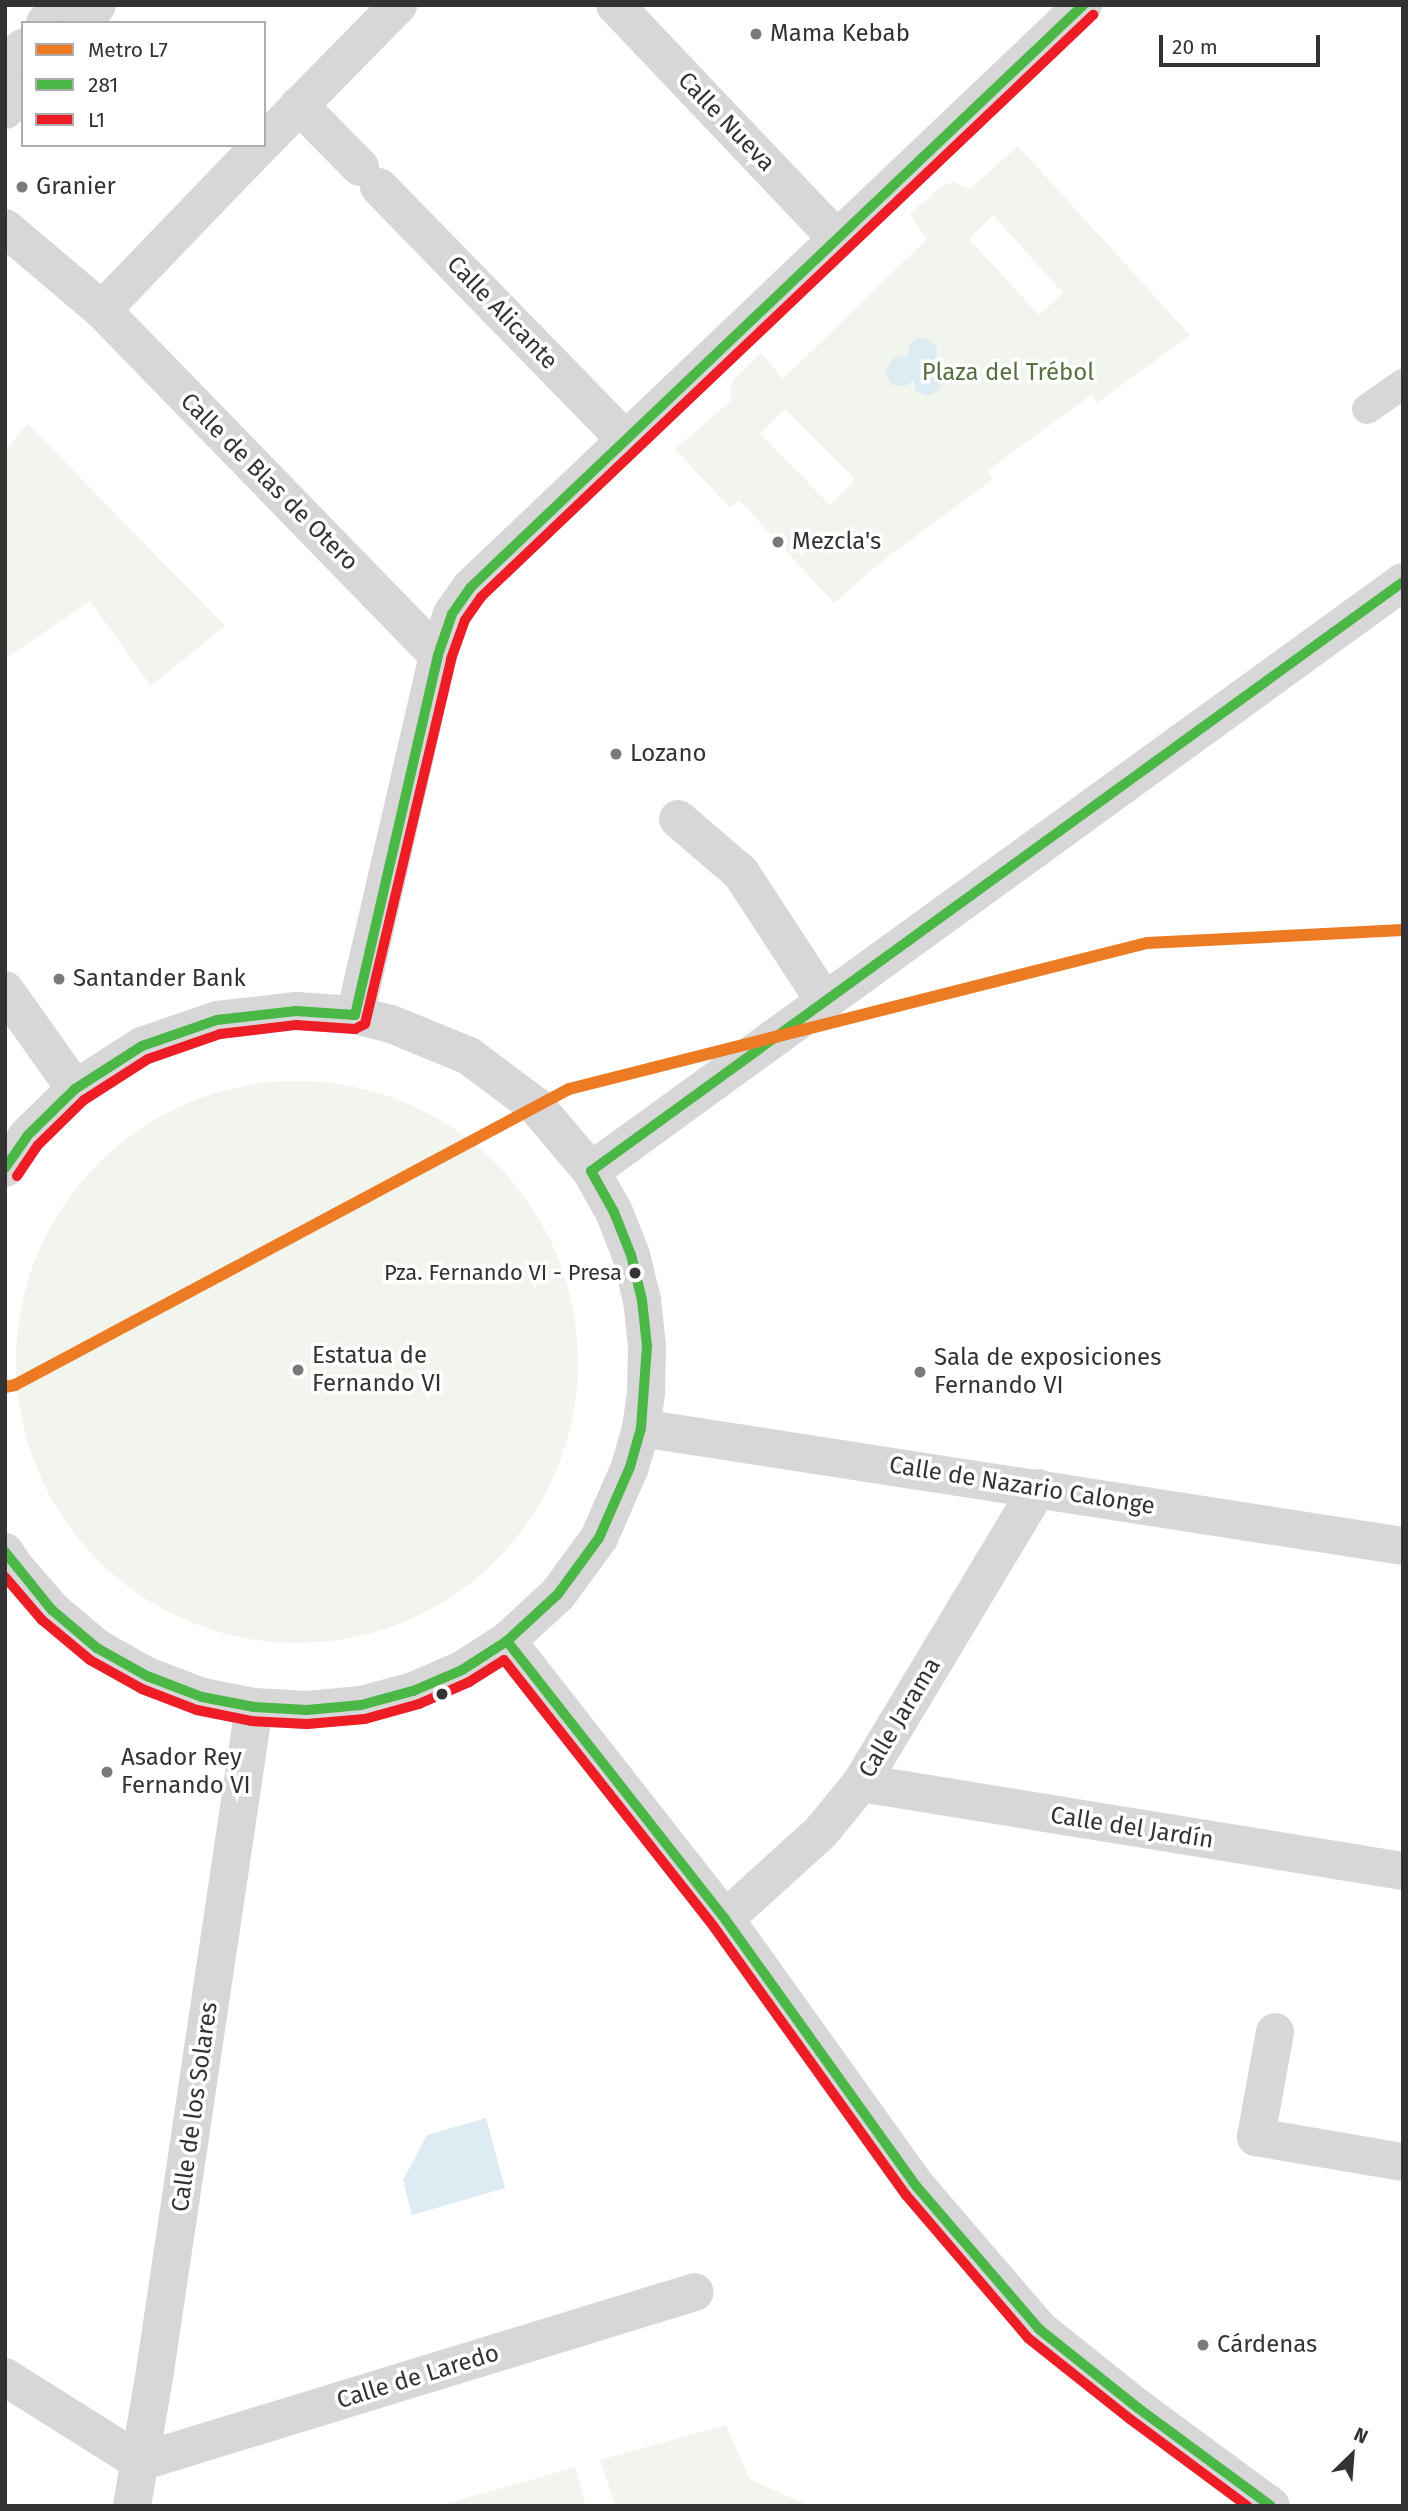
<!DOCTYPE html>
<meta charset="utf-8">
<style>
body{margin:0}
#map{position:relative;width:1408px;height:2511px;overflow:hidden;background:#fff;font-family:"Fira Sans",sans-serif}
div>[style]{position:absolute}
[style*='--x']{left:calc(var(--x)*1px);top:calc(var(--y)*1px);width:calc(var(--w)*1px);rotate:calc(var(--a)*1deg)}
.green>*{inset:0;background:#f1f5ed}
.round{border-radius:50%}
.water>*{inset:0;background:#ddebf3}
.lane>*{height:30px;margin:-15px;padding:0 15px;transform-origin:15px;border-radius:15px;background:#d7d7d7}
.street>*{height:38px;margin:-19px;padding:0 19px;transform-origin:19px;border-radius:19px;background:#d7d7d7}
.bus-1>*{height:10px;margin:-5px;padding:0 5px;transform-origin:5px;border-radius:5px;background:#4ab747}
.bus-2>*{height:10px;margin:-5px;padding:0 5px;transform-origin:5px;border-radius:5px;background:#ee1c25}
.metro-1>*{height:12px;margin:-6px;padding:0 6px;transform-origin:6px;border-radius:6px;background:#ed7b24}
.dots>*{width:19px;height:19px;translate:-50% -50%;box-sizing:border-box;border:4px solid #fff;border-radius:50%}
span{translate:-50% -50%;white-space:nowrap;text-align:center;line-height:1.15;-webkit-text-stroke:7px #fff;paint-order:stroke}
.bus-label{font-size:22px;color:#333}
.right{translate:-100% -50%;text-align:right}
.poi-label{font-size:24px;color:#333}
.left{translate:0 -50%;text-align:left}
.street-label{font-size:24px;color:#333}
.park-label{font-size:24px;color:#56703f}
.frame{position:absolute;inset:0;border:7px solid #333;pointer-events:none}
.legend{position:absolute;left:21px;top:21px;width:245px;height:126px;box-sizing:border-box;background:#fff;border:2px solid #adadad;margin:0;padding:9px 12px;list-style:none;font-size:21px;color:#333}
.legend li{display:flex;align-items:center;gap:14px;height:35px}
.legend b{width:35px;border:2px solid #adadad}
.north{position:absolute;left:1317px;top:2420px;width:70px;height:70px;-webkit-text-stroke:5px #fff;paint-order:stroke;rotate:25deg;font-size:19px;font-weight:700;line-height:28px;text-align:center;color:#333}
.north::after{content:'';display:block;margin:auto;width:24px;height:32px;background:#333;clip-path:polygon(50% 0,100% 100%,50% 72%,0 100%)}
.scale{position:absolute;left:1159px;top:35px;width:161px;height:32px;box-sizing:border-box;border:4px solid #333;border-top:0;padding-left:9px;font-size:21px;line-height:24px;white-space:nowrap;color:#333;-webkit-text-stroke:5px #fff;paint-order:stroke}
</style>
<div id="map">
<div class="green">
<i style="clip-path:polygon(evenodd,1018px 146px,1190px 335px,1097px 403px,1091px 395px,987px 471px,993px 479px,886px 558px,834px 603px,739px 500px,730px 508px,675px 449px,731px 401px,730px 390px,733px 380px,761px 353px,783px 379px,927px 239px,910px 214px,939px 188px,953px 182px,970px 189px,1018px 146px,993px 215px,1063px 293px,1039px 315px,969px 239px,993px 215px,1018px 146px,910px 344px,931px 367px,941px 372px,942px 384px,914px 386px,900px 356px,908px 358px,910px 344px,1018px 146px,785px 409px,855px 479px,830px 505px,760px 434px,785px 409px)"></i>
<i style="clip-path:polygon(28px 424px,225px 626px,151px 686px,90px 601px,5px 659px,5px 450px)"></i>
<i class="round" style="left:16px;top:1081px;width:562px;height:562px"></i>
<i style="clip-path:polygon(726px 2425px,749px 2479px,810px 2506px,616px 2506px,600px 2460px)"></i>
<i style="clip-path:polygon(575px 2467px,586px 2506px,437px 2506px,534px 2479px)"></i>
</div>
<div class="water">
<i style="clip-path:polygon(924px 337px,937px 347px,936px 360px,931px 367px,937px 368px,943px 377px,940px 389px,928px 396px,916px 391px,913px 381px,905px 386px,892px 385px,885px 374px,892px 359px,900px 356px,907px 358px,910px 344px,916px 338px)"></i>
<i style="clip-path:polygon(486px 2118px,505px 2188px,412px 2215px,403px 2180px,427px 2135px)"></i>
</div>
<div class="lane">
<i style="--x:1367;--y:409;--w:44;--a:-34.8"></i>
</div>
<div class="street">
<i style="--x:615;--y:5;--w:323;--a:46.5"></i>
<i style="--x:45;--y:23;--w:24;--a:-48"></i>
<i style="--x:82;--y:23;--w:23;--a:-50"></i>
<i style="--x:5;--y:67;--w:26;--a:-47"></i>
<i style="--x:299;--y:105;--w:87;--a:45.5"></i>
<i style="--x:5;--y:110;--w:27;--a:-48"></i>
<i style="--x:264;--y:142;--w:192;--a:-45.6"></i>
<i style="--x:379;--y:187;--w:352;--a:45.7"></i>
<i style="--x:5;--y:228;--w:127;--a:40.2"></i>
<i style="--x:102;--y:310;--w:482;--a:45.8"></i>
<i style="--x:102;--y:310;--w:229;--a:-46.1"></i>
<i style="--x:678;--y:819;--w:83;--a:40.6"></i>
<i style="--x:741;--y:873;--w:154;--a:56.9"></i>
<i style="--x:5;--y:990;--w:121;--a:54.7"></i>
<i style="--x:355;--y:1015;--w:369;--a:-77"></i>
<i style="--x:438;--y:655;--w:43;--a:-71.1"></i>
<i style="--x:452;--y:614;--w:32;--a:-55"></i>
<i style="--x:470;--y:588;--w:846;--a:-43.56"></i>
<i style="--x:5;--y:1168;--w:39;--a:-55"></i>
<i style="--x:27;--y:1136;--w:67;--a:-44.4"></i>
<i style="--x:75;--y:1089;--w:80;--a:-32.7"></i>
<i style="--x:142;--y:1046;--w:79;--a:-19.1"></i>
<i style="--x:217;--y:1020;--w:80;--a:-6.5"></i>
<i style="--x:296;--y:1011;--w:59;--a:3.9"></i>
<i style="--x:355;--y:1015;--w:37;--a:14"></i>
<i style="--x:391;--y:1024;--w:84;--a:22.3"></i>
<i style="--x:469;--y:1056;--w:85;--a:36.9"></i>
<i style="--x:537;--y:1107;--w:84;--a:49.8"></i>
<i style="--x:591;--y:1171;--w:47;--a:60.7"></i>
<i style="--x:614;--y:1212;--w:46;--a:68.4"></i>
<i style="--x:631;--y:1255;--w:46;--a:76.3"></i>
<i style="--x:642;--y:1300;--w:46;--a:83.8"></i>
<i style="--x:647;--y:1346;--w:47;--a:91.2"></i>
<i style="--x:646;--y:1393;--w:35;--a:98"></i>
<i style="--x:641;--y:1428;--w:41;--a:105.8"></i>
<i style="--x:630;--y:1467;--w:77;--a:113.6"></i>
<i style="--x:599;--y:1538;--w:69;--a:126.2"></i>
<i style="--x:558;--y:1594;--w:69;--a:137.3"></i>
<i style="--x:507;--y:1641;--w:54;--a:147.2"></i>
<i style="--x:462;--y:1670;--w:53;--a:156.8"></i>
<i style="--x:413;--y:1691;--w:54;--a:164.9"></i>
<i style="--x:361;--y:1705;--w:54;--a:174.7"></i>
<i style="--x:307;--y:1710;--w:53;--a:-176.8"></i>
<i style="--x:254;--y:1707;--w:53;--a:-169.1"></i>
<i style="--x:202;--y:1697;--w:59;--a:-159.1"></i>
<i style="--x:147;--y:1676;--w:57;--a:-150.8"></i>
<i style="--x:97;--y:1648;--w:59;--a:-139.8"></i>
<i style="--x:52;--y:1610;--w:58;--a:-130.8"></i>
<i style="--x:14;--y:1566;--w:17;--a:-123"></i>
<i style="--x:591;--y:1171;--w:1003;--a:-35.96"></i>
<i style="--x:641;--y:1428;--w:771;--a:8.8"></i>
<i style="--x:507;--y:1641;--w:353;--a:51.9"></i>
<i style="--x:725;--y:1919;--w:330;--a:54.4"></i>
<i style="--x:917;--y:2187;--w:187;--a:49.3"></i>
<i style="--x:1039;--y:2329;--w:127;--a:38.6"></i>
<i style="--x:1138;--y:2408;--w:165;--a:36.4"></i>
<i style="--x:861;--y:1783;--w:549;--a:9.22"></i>
<i style="--x:725;--y:1919;--w:128;--a:-42.2"></i>
<i style="--x:820;--y:1833;--w:65;--a:-50.6"></i>
<i style="--x:861;--y:1783;--w:344;--a:-59"></i>
<i style="--x:1275;--y:2032;--w:107;--a:100.3"></i>
<i style="--x:1256;--y:2137;--w:149;--a:9.7"></i>
<i style="--x:5;--y:2377;--w:160;--a:32.2"></i>
<i style="--x:140;--y:2462;--w:580;--a:-17.03"></i>
<i style="--x:132;--y:2506;--w:137;--a:-80.3"></i>
<i style="--x:155;--y:2371;--w:671;--a:-81.52"></i>
</div>
<div class="bus-1">
<i style="--x:5;--y:1168;--w:39;--a:-55"></i>
<i style="--x:27;--y:1136;--w:67;--a:-44.4"></i>
<i style="--x:75;--y:1089;--w:80;--a:-32.7"></i>
<i style="--x:142;--y:1046;--w:79;--a:-19.1"></i>
<i style="--x:217;--y:1020;--w:80;--a:-6.5"></i>
<i style="--x:296;--y:1011;--w:59;--a:3.9"></i>
<i style="--x:355;--y:1015;--w:369;--a:-77"></i>
<i style="--x:438;--y:655;--w:43;--a:-71.1"></i>
<i style="--x:452;--y:614;--w:32;--a:-55"></i>
<i style="--x:470;--y:588;--w:846;--a:-43.56"></i>
<i style="--x:5;--y:1552;--w:75;--a:51"></i>
<i style="--x:52;--y:1610;--w:59;--a:40.2"></i>
<i style="--x:97;--y:1648;--w:57;--a:29.2"></i>
<i style="--x:147;--y:1676;--w:59;--a:20.9"></i>
<i style="--x:202;--y:1697;--w:53;--a:10.9"></i>
<i style="--x:254;--y:1707;--w:53;--a:3.2"></i>
<i style="--x:307;--y:1710;--w:54;--a:-5.3"></i>
<i style="--x:361;--y:1705;--w:54;--a:-15.1"></i>
<i style="--x:413;--y:1691;--w:53;--a:-23.2"></i>
<i style="--x:462;--y:1670;--w:54;--a:-32.8"></i>
<i style="--x:507;--y:1641;--w:69;--a:-42.7"></i>
<i style="--x:558;--y:1594;--w:69;--a:-53.8"></i>
<i style="--x:599;--y:1538;--w:77;--a:-66.4"></i>
<i style="--x:630;--y:1467;--w:41;--a:-74.2"></i>
<i style="--x:641;--y:1428;--w:82;--a:-85.8"></i>
<i style="--x:647;--y:1346;--w:46;--a:-96.2"></i>
<i style="--x:642;--y:1300;--w:46;--a:-103.7"></i>
<i style="--x:631;--y:1255;--w:46;--a:-111.6"></i>
<i style="--x:614;--y:1212;--w:47;--a:-119.3"></i>
<i style="--x:591;--y:1171;--w:1003;--a:-35.96"></i>
<i style="--x:507;--y:1641;--w:353;--a:51.9"></i>
<i style="--x:725;--y:1919;--w:330;--a:54.4"></i>
<i style="--x:917;--y:2187;--w:187;--a:49.3"></i>
<i style="--x:1039;--y:2329;--w:127;--a:38.6"></i>
<i style="--x:1138;--y:2408;--w:165;--a:36.4"></i>
</div>
<div class="bus-2">
<i style="--x:17;--y:1176;--w:37;--a:-56"></i>
<i style="--x:38;--y:1145;--w:64;--a:-44.4"></i>
<i style="--x:84;--y:1100;--w:76;--a:-32.6"></i>
<i style="--x:148;--y:1059;--w:76;--a:-19.1"></i>
<i style="--x:220;--y:1034;--w:77;--a:-6.8"></i>
<i style="--x:296;--y:1025;--w:59;--a:3.9"></i>
<i style="--x:355;--y:1029;--w:11;--a:-27"></i>
<i style="--x:365;--y:1024;--w:375;--a:-76.7"></i>
<i style="--x:451;--y:659;--w:41;--a:-70.3"></i>
<i style="--x:465;--y:620;--w:28;--a:-55"></i>
<i style="--x:481;--y:597;--w:845;--a:-43.56"></i>
<i style="--x:5;--y:1577;--w:57;--a:49.3"></i>
<i style="--x:42;--y:1620;--w:62;--a:39.8"></i>
<i style="--x:90;--y:1660;--w:60;--a:29.1"></i>
<i style="--x:142;--y:1689;--w:59;--a:20.9"></i>
<i style="--x:197;--y:1710;--w:55;--a:11.5"></i>
<i style="--x:251;--y:1721;--w:56;--a:3.1"></i>
<i style="--x:307;--y:1724;--w:58;--a:-4.9"></i>
<i style="--x:365;--y:1719;--w:56;--a:-15.5"></i>
<i style="--x:419;--y:1704;--w:55;--a:-23.7"></i>
<i style="--x:469;--y:1682;--w:41;--a:-32.2"></i>
<i style="--x:504;--y:1660;--w:340;--a:51.8"></i>
<i style="--x:714;--y:1927;--w:330;--a:54.4"></i>
<i style="--x:906;--y:2195;--w:188;--a:49.5"></i>
<i style="--x:1028;--y:2338;--w:130;--a:38.5"></i>
<i style="--x:1130;--y:2419;--w:146;--a:36.6"></i>
</div>
<div class="metro-1">
<i style="--x:5;--y:1387;--w:10;--a:-11"></i>
<i style="--x:15;--y:1385;--w:628;--a:-28.12"></i>
<i style="--x:569;--y:1089;--w:596;--a:-14.18"></i>
<i style="--x:1147;--y:943;--w:256;--a:-2.9"></i>
</div>
<div class="dots">
<i style="left:756px;top:34px;background:#7a7a7a"></i>
<i style="left:22px;top:187px;background:#7a7a7a"></i>
<i style="left:778px;top:542px;background:#7a7a7a"></i>
<i style="left:616px;top:754px;background:#7a7a7a"></i>
<i style="left:59px;top:979px;background:#7a7a7a"></i>
<i style="left:635px;top:1273px;background:#333"></i>
<i style="left:298px;top:1370px;background:#7a7a7a"></i>
<i style="left:920px;top:1372px;background:#7a7a7a"></i>
<i style="left:442px;top:1694px;background:#333"></i>
<i style="left:107px;top:1772px;background:#7a7a7a"></i>
<i style="left:1203px;top:2345px;background:#7a7a7a"></i>
</div>
<div class="bus-label">
<span class="right" style="left:622px;top:1273px">Pza. Fernando VI - Presa</span>
</div>
<div class="poi-label">
<span class="left" style="left:770px;top:34px">Mama Kebab</span>
<span class="left" style="left:36px;top:187px">Granier</span>
<span class="left" style="left:792px;top:542px">Mezcla's</span>
<span class="left" style="left:630px;top:754px">Lozano</span>
<span class="left" style="left:73px;top:979px">Santander Bank</span>
<span class="left" style="left:312px;top:1370px">Estatua de<br>Fernando VI</span>
<span class="left" style="left:934px;top:1372px">Sala de exposiciones<br>Fernando VI</span>
<span class="left" style="left:121px;top:1772px">Asador Rey<br>Fernando VI</span>
<span class="left" style="left:1217px;top:2345px">Cárdenas</span>
</div>
<div class="street-label">
<span style="left:726px;top:122px;rotate:46deg">Calle Nueva</span>
<span style="left:502px;top:313px;rotate:46deg">Calle Alicante</span>
<span style="left:269px;top:482px;rotate:45deg">Calle de Blas de Otero</span>
<span style="left:1022px;top:1486px;rotate:9deg">Calle de Nazario Calonge</span>
<span style="left:900px;top:1718px;rotate:-59deg">Calle Jarama</span>
<span style="left:1132px;top:1828px;rotate:9deg">Calle del Jardín</span>
<span style="left:195px;top:2107px;rotate:-82deg">Calle de los Solares</span>
<span style="left:418px;top:2377px;rotate:-17deg">Calle de Laredo</span>
</div>
<div class="park-label">
<span style="left:1008px;top:373px">Plaza del Trébol</span>
</div>
<div class="frame"></div>
<ul class="legend">
<li><b style="height:9px;background:#ed7b24"></b>Metro L7</li>
<li><b style="height:9px;background:#4ab747"></b>281</li>
<li><b style="height:9px;background:#ee1c25"></b>L1</li>
</ul>
<div class="north">N</div>
<div class="scale">20 m</div>
</div>
